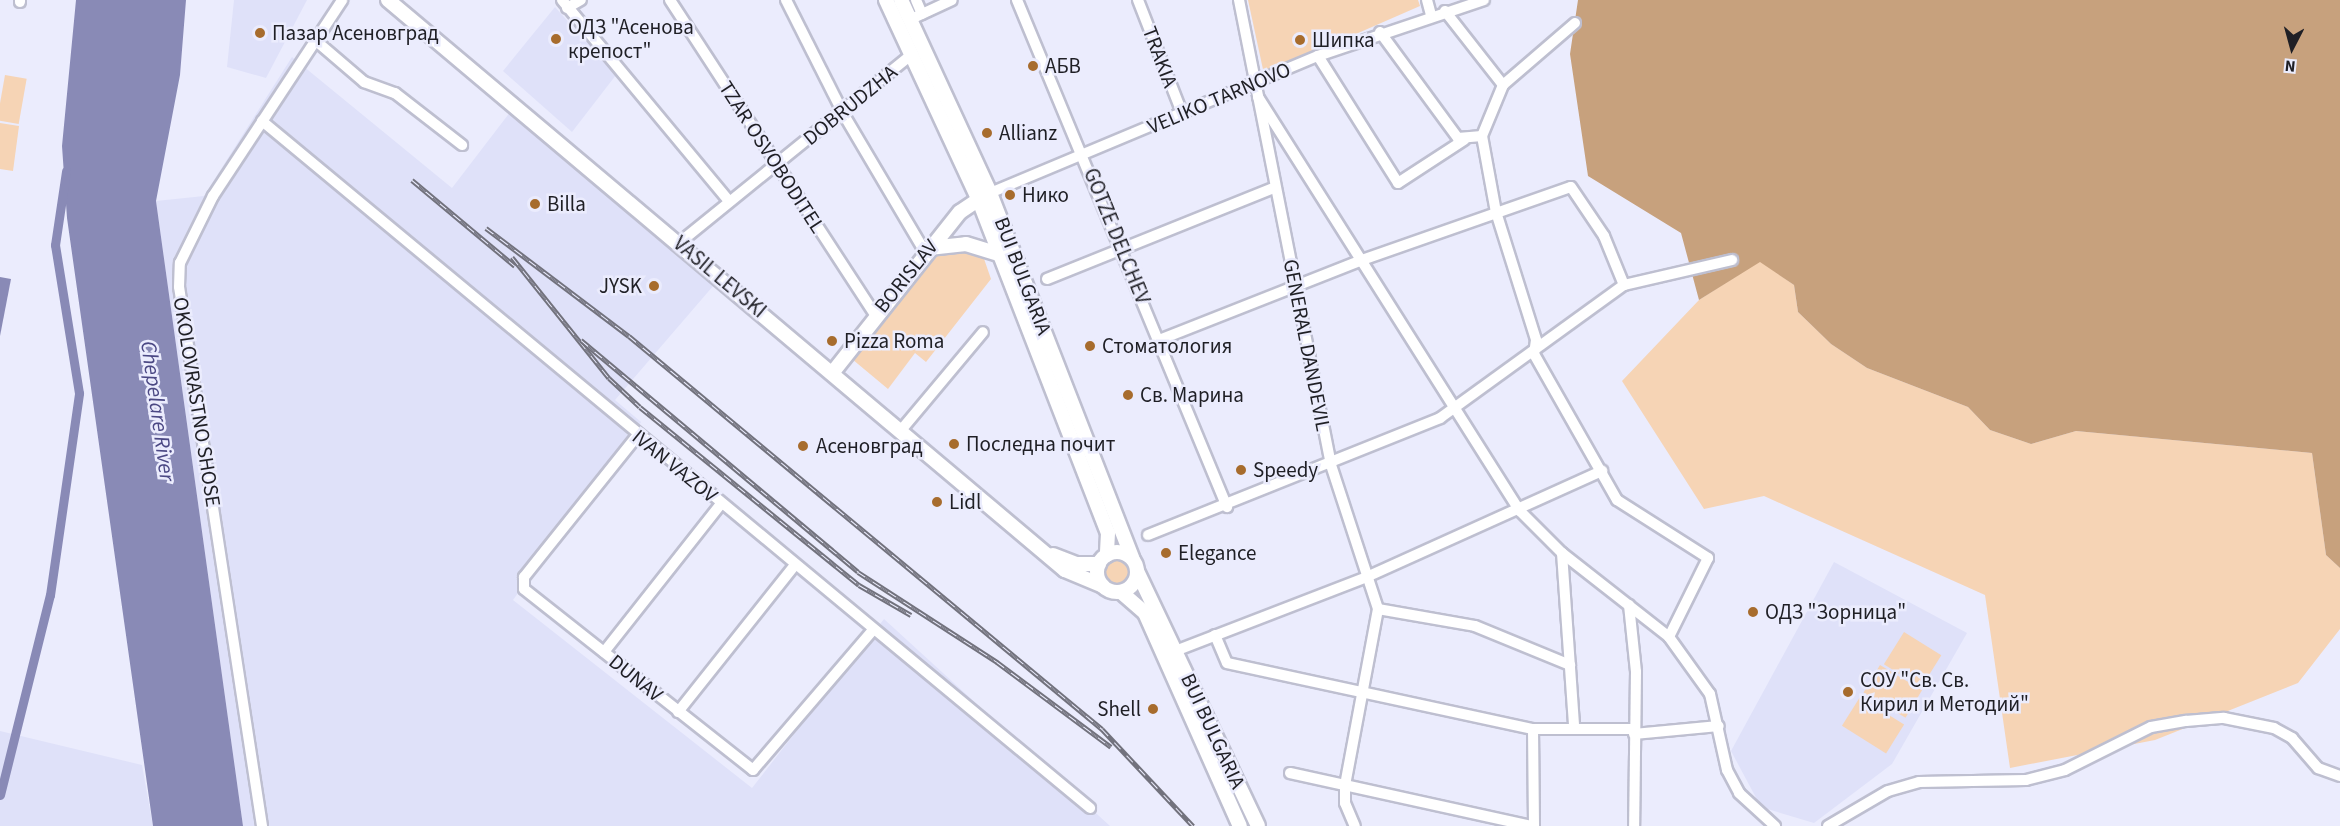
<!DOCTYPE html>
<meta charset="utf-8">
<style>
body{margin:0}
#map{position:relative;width:2340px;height:826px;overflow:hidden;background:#ebecfd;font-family:"Source Sans 3",sans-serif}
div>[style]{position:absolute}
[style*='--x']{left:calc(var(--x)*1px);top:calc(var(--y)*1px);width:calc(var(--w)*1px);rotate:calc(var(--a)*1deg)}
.built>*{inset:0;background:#dfe1f9}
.green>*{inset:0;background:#f6d4b5;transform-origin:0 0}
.round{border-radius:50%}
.forest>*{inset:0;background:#c7a17d}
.water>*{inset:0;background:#898ab6}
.canal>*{height:9px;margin:-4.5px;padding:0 4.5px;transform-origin:4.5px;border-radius:4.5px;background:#898ab6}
.roads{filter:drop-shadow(2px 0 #bebfd0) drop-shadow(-2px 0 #bebfd0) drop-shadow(0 2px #bebfd0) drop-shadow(0 -2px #bebfd0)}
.minor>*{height:10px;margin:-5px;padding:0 5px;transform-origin:5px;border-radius:5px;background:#fff}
.major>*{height:14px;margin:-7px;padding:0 7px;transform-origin:7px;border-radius:7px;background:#fff}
.major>.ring{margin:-7px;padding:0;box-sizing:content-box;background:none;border:14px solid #fff;border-radius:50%}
.rail>*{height:5px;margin-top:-2.5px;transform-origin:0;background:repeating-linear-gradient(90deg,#ebecfd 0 9px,#72727d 0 18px);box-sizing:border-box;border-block:2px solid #72727d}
.dots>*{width:16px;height:16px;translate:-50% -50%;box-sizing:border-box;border:3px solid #ebecfd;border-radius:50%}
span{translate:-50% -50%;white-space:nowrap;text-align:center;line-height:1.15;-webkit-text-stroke:5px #ebecfd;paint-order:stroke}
.poi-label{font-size:21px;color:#1f1f25}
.left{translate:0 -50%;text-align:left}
.right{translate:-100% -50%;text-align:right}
.street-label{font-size:21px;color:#1f1f25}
.water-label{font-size:22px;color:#4b4884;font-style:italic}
.north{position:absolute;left:2262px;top:18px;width:60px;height:60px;-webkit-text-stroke:4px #ebecfd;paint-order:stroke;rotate:186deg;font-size:16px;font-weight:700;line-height:24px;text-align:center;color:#1f1f25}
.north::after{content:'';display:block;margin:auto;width:21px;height:27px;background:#1f1f25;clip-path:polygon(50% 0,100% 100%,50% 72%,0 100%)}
</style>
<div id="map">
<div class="built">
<i style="clip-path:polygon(234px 0,307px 0,266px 78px,227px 67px)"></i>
<i style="clip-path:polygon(555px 7px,616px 75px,572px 132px,503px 71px)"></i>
<i style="clip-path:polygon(292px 57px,452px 188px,511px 111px,720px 278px,615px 400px,641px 422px,513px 600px,752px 788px,884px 619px,1110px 826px,243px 826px,156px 201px,204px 196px)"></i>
<i style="clip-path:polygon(1834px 562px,1967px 633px,1892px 764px,1814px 823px,1761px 807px,1731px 751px)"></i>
<i style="clip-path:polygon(0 731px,142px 765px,153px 826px,0 826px)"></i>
</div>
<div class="green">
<i style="clip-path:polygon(1248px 0,1418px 0,1420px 6px,1264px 74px)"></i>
<i style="left:5px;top:75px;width:22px;height:46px;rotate:10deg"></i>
<i style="clip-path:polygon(0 123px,19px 126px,13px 171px,0 169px)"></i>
<i style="clip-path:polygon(957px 250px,982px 253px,991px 279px,926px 362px,915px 353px,888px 389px,852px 359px,934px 253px)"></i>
<i style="clip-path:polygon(1760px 261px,1794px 285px,1798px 312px,1831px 344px,1867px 368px,1968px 407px,1990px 430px,2031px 444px,2076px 431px,2312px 453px,2326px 555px,2340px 568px,2340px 629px,2298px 683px,2155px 740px,2010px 768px,1985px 595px,1764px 496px,1704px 509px,1622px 381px,1699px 300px)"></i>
<i class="round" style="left:1103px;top:557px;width:28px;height:28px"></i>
<i style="left:1904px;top:632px;width:44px;height:38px;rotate:32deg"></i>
<i style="left:1880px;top:665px;width:49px;height:32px;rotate:31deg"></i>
<i style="left:1860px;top:697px;width:52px;height:34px;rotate:32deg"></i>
</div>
<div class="forest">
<i style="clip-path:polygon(1578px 0,2340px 0,2340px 568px,2326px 555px,2312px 453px,2076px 431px,2031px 444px,1990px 430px,1968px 407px,1867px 368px,1831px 344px,1798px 312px,1794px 285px,1760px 262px,1699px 300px,1681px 233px,1588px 176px,1570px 54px)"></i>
</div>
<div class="water">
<i style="clip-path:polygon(76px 0,186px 0,180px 75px,156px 201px,243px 826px,153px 826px,67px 218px,62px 146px)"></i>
<i style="clip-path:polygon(0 277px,11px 279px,0 336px)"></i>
</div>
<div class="canal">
<i style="--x:0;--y:795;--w:206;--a:-76"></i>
<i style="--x:50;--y:595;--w:204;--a:-81.8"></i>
<i style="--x:79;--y:393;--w:150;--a:-99.2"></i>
<i style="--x:55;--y:245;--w:75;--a:-81.5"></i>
</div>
<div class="roads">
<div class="minor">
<i style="--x:562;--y:0;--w:261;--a:50.3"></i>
<i style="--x:670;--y:0;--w:375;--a:56.9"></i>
<i style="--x:786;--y:0;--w:129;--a:63.2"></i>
<i style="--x:844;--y:115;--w:159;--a:59.4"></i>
<i style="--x:916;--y:0;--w:15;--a:67"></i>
<i style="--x:1017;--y:0;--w:549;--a:67.5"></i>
<i style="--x:1138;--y:0;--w:121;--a:68.7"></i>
<i style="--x:1239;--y:0;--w:474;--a:78.8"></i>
<i style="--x:1331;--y:465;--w:151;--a:71.9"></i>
<i style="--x:1378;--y:609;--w:180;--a:100.6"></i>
<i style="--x:1345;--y:786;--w:17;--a:90"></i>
<i style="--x:1345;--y:803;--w:25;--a:67"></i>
<i style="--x:1427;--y:0;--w:16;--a:75"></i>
<i style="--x:20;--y:2;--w:2;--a:-90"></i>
<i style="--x:567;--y:8;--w:16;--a:-30"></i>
<i style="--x:1445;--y:11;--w:94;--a:51.9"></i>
<i style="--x:909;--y:20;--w:47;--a:-24.9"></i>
<i style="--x:1575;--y:23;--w:95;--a:139.3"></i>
<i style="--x:1503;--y:85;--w:55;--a:112.4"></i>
<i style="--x:1482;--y:136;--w:77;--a:79.6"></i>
<i style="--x:1496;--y:212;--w:134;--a:72.6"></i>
<i style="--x:1536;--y:340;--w:14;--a:98"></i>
<i style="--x:1534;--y:354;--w:168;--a:60.4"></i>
<i style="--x:1617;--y:500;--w:108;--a:32.5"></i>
<i style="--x:1708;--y:558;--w:88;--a:116.3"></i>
<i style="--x:1380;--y:32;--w:132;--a:53.7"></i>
<i style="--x:1458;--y:138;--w:24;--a:-5"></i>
<i style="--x:315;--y:40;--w:65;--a:40.6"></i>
<i style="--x:364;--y:82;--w:33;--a:20"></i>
<i style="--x:395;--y:93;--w:85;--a:37.8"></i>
<i style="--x:1318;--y:56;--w:150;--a:57.8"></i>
<i style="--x:1398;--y:183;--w:79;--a:-33.1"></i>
<i style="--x:1258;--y:97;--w:490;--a:57.7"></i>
<i style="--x:1520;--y:511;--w:59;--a:45"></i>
<i style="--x:1562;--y:553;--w:136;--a:38.1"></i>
<i style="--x:1669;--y:637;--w:70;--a:54.3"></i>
<i style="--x:1710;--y:694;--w:78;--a:77.4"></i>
<i style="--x:1727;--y:770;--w:26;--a:62"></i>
<i style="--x:1739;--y:793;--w:49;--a:42.5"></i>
<i style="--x:262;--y:121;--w:1076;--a:39.68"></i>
<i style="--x:990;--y:193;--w:355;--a:-22.7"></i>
<i style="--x:1318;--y:56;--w:175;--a:-18.6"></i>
<i style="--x:679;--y:243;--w:296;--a:-39"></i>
<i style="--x:1047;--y:279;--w:244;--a:-21.9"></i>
<i style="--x:1159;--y:340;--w:218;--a:-21.5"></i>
<i style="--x:1362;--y:260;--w:221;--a:-19.3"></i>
<i style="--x:1571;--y:187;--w:59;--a:56"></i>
<i style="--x:1604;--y:236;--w:53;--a:67.8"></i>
<i style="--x:902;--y:429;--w:126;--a:-50.1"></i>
<i style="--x:637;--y:436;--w:181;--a:128.7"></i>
<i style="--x:524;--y:577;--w:12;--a:90"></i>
<i style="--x:524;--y:589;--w:292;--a:38.3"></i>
<i style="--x:753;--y:770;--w:184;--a:-49.4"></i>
<i style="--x:1148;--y:535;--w:315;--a:-21.8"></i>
<i style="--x:1440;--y:418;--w:227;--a:-35.9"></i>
<i style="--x:1624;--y:285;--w:111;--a:-13"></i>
<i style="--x:1562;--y:553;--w:173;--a:86"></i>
<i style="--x:1629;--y:605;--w:67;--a:84"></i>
<i style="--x:1636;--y:672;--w:154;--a:90.7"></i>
<i style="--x:1378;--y:609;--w:98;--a:9.9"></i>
<i style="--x:1475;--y:626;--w:103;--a:22.3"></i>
<i style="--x:1215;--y:635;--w:30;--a:67"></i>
<i style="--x:1227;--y:663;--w:313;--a:12.2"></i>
<i style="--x:1533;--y:729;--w:101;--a:0"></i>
<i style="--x:1175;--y:651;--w:208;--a:-21.1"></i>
<i style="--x:1369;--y:576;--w:256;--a:-24.3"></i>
<i style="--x:604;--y:652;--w:189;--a:-51.7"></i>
<i style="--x:678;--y:712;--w:188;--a:-51.5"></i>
<i style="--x:1533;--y:729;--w:97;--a:89.4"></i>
<i style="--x:1634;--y:734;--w:85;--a:-5.4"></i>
<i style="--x:1290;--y:773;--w:248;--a:12.4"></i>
<i style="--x:262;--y:826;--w:545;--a:-98.75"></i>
<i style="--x:179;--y:287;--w:24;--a:-88"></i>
<i style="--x:180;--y:263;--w:75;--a:-63.8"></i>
<i style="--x:213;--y:196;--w:235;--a:-56.6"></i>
<i style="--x:1828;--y:826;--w:69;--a:-30.3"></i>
<i style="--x:1888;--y:791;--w:32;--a:-16"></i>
<i style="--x:1919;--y:782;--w:107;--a:-1.1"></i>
<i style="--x:2026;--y:780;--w:40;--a:-14.4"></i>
<i style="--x:2065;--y:770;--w:96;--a:-26.6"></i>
<i style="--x:2151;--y:727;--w:36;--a:-10"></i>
<i style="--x:2186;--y:721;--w:38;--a:-5"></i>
<i style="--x:2224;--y:718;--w:51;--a:11.3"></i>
<i style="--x:2274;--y:728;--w:21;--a:29"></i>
<i style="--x:2292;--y:738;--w:40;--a:49"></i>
<i style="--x:2318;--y:768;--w:23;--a:20"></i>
</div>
<div class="major">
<i style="--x:388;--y:0;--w:885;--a:40.1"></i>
<i style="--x:1065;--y:570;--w:41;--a:22.8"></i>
<i style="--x:886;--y:0;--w:218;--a:65.1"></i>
<i style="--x:978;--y:198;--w:359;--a:68.8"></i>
<i style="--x:1108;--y:533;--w:22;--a:93"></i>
<i style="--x:901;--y:0;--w:213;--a:65.2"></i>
<i style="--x:990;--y:193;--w:392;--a:68.7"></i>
<i style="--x:929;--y:248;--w:37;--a:-6"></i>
<i style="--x:966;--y:244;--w:34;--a:17"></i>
<i style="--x:833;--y:372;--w:204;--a:-51.6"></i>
<i style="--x:960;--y:212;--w:30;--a:-34"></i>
<i class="ring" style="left:1097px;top:552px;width:26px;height:26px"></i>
<i style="--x:1053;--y:555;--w:25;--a:21"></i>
<i style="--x:1076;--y:564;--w:23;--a:0"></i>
<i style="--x:1137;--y:571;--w:282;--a:64.6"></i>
<i style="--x:1121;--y:592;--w:32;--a:41"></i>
<i style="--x:1145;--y:613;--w:233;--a:66"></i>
</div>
</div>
<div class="rail">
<i style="--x:412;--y:180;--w:134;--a:39.9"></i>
<i style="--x:486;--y:228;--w:179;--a:37.1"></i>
<i style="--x:629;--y:336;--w:615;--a:39.72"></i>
<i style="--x:1102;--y:729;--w:133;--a:46.8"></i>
<i style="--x:512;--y:257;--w:155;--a:51.3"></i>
<i style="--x:609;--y:378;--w:42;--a:43.1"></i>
<i style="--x:640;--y:407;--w:282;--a:39.1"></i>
<i style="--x:859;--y:585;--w:60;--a:30"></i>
<i style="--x:581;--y:340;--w:361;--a:39.9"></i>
<i style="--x:858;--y:572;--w:166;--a:32.9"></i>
<i style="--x:997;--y:662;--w:142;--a:36.7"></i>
</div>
<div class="dots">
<i style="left:260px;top:33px;background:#a76c2d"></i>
<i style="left:556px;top:39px;background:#a76c2d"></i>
<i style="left:1300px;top:40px;background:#a76c2d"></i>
<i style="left:1033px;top:66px;background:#a76c2d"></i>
<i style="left:987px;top:133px;background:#a76c2d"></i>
<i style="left:1010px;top:195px;background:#a76c2d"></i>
<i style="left:535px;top:204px;background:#a76c2d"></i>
<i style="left:654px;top:286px;background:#a76c2d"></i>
<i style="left:832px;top:341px;background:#a76c2d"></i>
<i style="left:1090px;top:346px;background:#a76c2d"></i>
<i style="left:1128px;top:395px;background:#a76c2d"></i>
<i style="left:954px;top:444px;background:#a76c2d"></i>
<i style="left:803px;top:446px;background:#a76c2d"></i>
<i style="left:1241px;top:470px;background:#a76c2d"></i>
<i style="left:937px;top:502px;background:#a76c2d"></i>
<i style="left:1166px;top:553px;background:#a76c2d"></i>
<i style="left:1753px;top:612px;background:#a76c2d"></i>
<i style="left:1848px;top:692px;background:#a76c2d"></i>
<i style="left:1153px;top:709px;background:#a76c2d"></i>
</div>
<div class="poi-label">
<span class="left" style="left:568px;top:39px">ОДЗ "Асенова<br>крепост"</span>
<span class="left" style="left:272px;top:33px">Пазар Асеновград</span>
<span class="left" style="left:1312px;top:40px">Шипка</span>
<span class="left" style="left:1045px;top:66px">АБВ</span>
<span class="left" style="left:999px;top:133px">Allianz</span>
<span class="left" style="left:1022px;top:195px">Нико</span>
<span class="left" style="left:547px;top:204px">Billa</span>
<span class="right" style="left:642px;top:286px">JYSK</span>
<span class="left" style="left:844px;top:341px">Pizza Roma</span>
<span class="left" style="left:1102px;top:346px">Стоматология</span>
<span class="left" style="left:1140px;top:395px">Св. Марина</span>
<span class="left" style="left:966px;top:444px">Последна почит</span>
<span class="left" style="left:816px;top:446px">Асеновград</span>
<span class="left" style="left:1253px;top:470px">Speedy</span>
<span class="left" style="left:949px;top:502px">Lidl</span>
<span class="left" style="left:1178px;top:553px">Elegance</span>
<span class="left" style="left:1765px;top:612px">ОДЗ "Зорница"</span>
<span class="left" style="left:1860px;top:692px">СОУ "Св. Св.<br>Кирил и Методий"</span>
<span class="right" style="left:1141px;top:709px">Shell</span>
</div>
<div class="street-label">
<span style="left:1160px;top:57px;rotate:69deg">TRAKIA</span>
<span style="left:1219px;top:98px;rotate:-23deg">VELIKO TARNOVO</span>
<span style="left:850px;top:105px;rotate:-39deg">DOBRUDZHA</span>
<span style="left:772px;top:157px;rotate:57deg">TZAR OSVOBODITEL</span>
<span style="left:1117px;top:236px;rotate:68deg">GOTZE DELCHEV</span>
<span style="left:906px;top:276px;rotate:-51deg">BORISLAV</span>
<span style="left:1023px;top:276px;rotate:69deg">BUI BULGARIA</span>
<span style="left:720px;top:277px;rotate:40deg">VASIL LEVSKI</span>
<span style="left:1307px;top:345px;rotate:79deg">GENERAL DANDEVIL</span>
<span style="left:197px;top:402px;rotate:81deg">OKOLOVRASTNO SHOSE</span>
<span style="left:675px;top:466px;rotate:39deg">IVAN VAZOV</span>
<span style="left:636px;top:678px;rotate:39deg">DUNAV</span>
<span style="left:1213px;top:731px;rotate:65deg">BUI BULGARIA</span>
</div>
<div class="water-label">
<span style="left:157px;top:411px;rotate:82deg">Chepelare River</span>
</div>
<div class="north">N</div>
</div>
